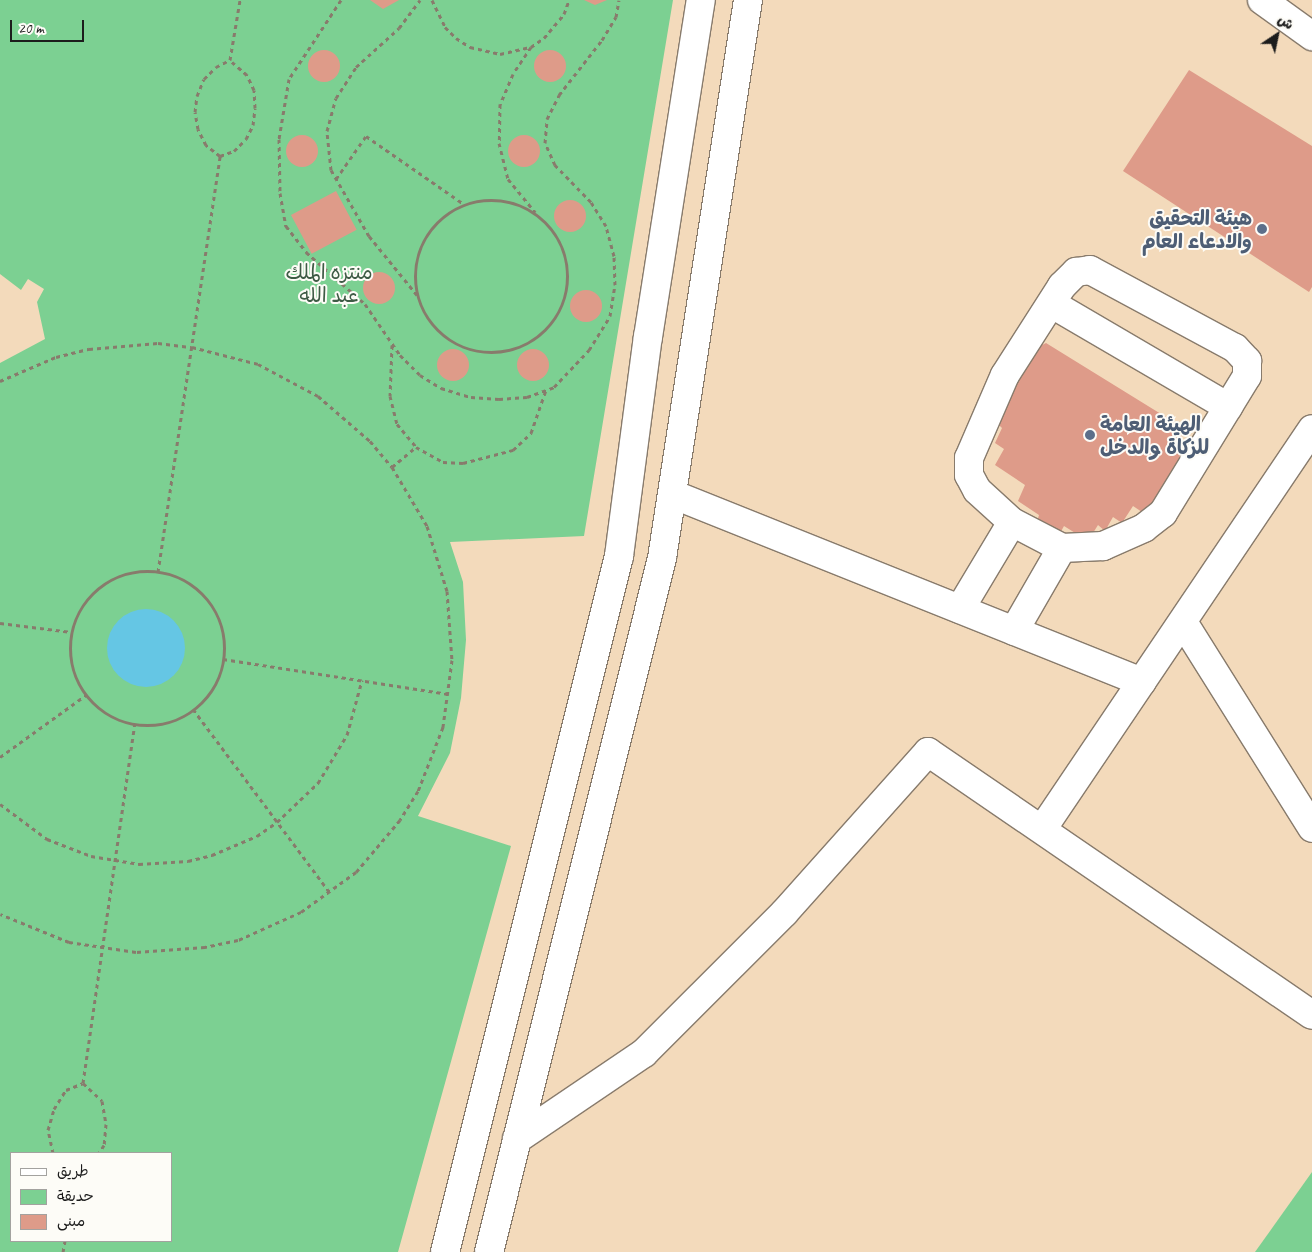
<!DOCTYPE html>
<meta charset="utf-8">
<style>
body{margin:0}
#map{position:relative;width:1312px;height:1252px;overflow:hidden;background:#f3dabb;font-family:Caveat,"Playpen Sans Arabic",sans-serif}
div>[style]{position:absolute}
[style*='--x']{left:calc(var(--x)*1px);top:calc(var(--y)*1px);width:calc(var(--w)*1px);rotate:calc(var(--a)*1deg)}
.green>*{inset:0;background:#7cd092}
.water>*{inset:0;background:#65c6e4}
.round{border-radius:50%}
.building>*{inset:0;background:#de9b89;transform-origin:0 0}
.path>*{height:3px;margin-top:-1.5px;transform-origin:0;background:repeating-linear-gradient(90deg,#887b6c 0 4px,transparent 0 8px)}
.path>.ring{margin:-1.5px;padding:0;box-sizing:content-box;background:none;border:3px solid #887b6c;border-radius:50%}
.roads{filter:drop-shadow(1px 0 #887b6c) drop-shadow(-1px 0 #887b6c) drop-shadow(0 1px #887b6c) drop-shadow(0 -1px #887b6c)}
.minor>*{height:28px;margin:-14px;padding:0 14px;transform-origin:14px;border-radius:14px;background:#fff}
.dots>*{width:14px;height:14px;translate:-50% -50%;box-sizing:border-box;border:2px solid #fdfcf7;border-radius:50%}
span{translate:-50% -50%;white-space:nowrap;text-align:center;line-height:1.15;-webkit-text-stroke:4px #fdfcf7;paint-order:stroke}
.service-label{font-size:20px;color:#4e5e75;font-weight:700}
.right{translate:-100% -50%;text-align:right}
.left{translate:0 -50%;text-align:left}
.park-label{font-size:20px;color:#3e5b45}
.legend{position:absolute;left:10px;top:1152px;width:162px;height:90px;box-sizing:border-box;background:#fdfcf7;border:1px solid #a3a29f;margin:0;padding:6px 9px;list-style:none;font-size:15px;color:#1c1c1c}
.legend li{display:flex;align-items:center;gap:10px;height:25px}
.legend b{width:25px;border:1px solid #a3a29f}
.north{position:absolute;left:1252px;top:10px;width:50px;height:50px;-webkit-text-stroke:4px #fdfcf7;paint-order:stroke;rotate:34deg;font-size:14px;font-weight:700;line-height:20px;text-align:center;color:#1c1c1c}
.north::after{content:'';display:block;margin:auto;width:18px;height:22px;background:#1c1c1c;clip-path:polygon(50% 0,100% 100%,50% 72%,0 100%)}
.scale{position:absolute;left:10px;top:20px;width:74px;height:22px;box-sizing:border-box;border:2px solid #1c1c1c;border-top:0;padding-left:6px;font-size:15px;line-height:18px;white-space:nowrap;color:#1c1c1c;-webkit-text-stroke:4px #fdfcf7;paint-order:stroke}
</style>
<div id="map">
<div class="green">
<i style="clip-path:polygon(evenodd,0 0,673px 0,584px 536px,450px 542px,463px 582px,466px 640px,461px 698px,450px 753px,418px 816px,511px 846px,398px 1252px,0 1252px,0 363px,45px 339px,37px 302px,44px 289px,28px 279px,21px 290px,0 274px,0 0,11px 1153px,171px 1153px,171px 1241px,11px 1241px,11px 1153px)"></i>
<i style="clip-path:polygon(1312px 1172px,1312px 1252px,1255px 1252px)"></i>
</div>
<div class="water">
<i class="round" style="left:107px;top:609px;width:78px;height:78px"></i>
</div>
<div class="building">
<i style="clip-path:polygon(370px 0,399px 0,383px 9px)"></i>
<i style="clip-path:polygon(584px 0,607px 0,595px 5px)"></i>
<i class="round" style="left:534px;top:50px;width:32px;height:32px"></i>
<i class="round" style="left:308px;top:50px;width:32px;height:32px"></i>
<i style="clip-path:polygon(1189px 70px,1312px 146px,1312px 287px,1309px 292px,1123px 171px)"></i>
<i class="round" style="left:508px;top:135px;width:32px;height:32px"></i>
<i class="round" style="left:286px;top:135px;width:32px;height:32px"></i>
<i style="left:336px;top:191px;width:44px;height:51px;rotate:62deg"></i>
<i class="round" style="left:554px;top:200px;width:32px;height:32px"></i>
<i class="round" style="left:363px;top:272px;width:32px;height:32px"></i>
<i class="round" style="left:570px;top:290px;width:32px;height:32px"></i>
<i style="clip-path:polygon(1046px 343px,1182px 427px,1179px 465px,1164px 492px,1142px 512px,1133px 506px,1122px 523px,1113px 517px,1105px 531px,1098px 525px,1088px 541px,1064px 526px,1059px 535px,1037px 522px,1039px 515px,1018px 501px,1025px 485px,995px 465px,1004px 449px,995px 443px,1002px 428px,997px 423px,1031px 351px)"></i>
<i class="round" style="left:437px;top:349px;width:32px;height:32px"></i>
<i class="round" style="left:517px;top:349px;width:32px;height:32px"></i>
</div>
<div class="path">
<i style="--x:341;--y:0;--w:95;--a:123.4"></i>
<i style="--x:289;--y:79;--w:61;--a:99.5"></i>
<i style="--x:279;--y:139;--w:54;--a:88.9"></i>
<i style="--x:280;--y:193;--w:34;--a:80"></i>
<i style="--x:286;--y:226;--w:33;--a:52"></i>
<i style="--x:306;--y:252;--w:79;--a:41.4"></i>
<i style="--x:365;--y:304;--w:62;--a:55.5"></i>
<i style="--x:400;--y:355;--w:28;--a:45"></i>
<i style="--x:420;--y:375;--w:25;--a:32"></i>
<i style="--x:441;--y:388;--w:31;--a:17"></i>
<i style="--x:471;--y:397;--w:28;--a:4"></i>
<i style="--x:499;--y:399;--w:28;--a:-4"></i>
<i style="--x:527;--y:397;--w:29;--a:-20"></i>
<i style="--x:554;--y:387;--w:51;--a:-46.6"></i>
<i style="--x:589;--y:350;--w:40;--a:-58"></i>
<i style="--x:610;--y:316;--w:31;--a:-81"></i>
<i style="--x:615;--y:285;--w:29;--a:-92"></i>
<i style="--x:614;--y:256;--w:31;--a:-105"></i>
<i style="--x:606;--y:226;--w:28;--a:-122"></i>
<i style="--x:591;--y:202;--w:52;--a:-134.2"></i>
<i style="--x:555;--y:165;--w:24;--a:-114"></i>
<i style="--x:545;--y:143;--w:24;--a:-85"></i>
<i style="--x:547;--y:119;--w:27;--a:-63"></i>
<i style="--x:559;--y:95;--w:70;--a:-52"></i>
<i style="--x:602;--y:40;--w:27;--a:-59"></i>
<i style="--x:616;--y:17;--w:17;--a:-80"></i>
<i style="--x:432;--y:0;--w:30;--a:64"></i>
<i style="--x:445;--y:27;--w:16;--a:45"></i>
<i style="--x:456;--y:38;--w:17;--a:33"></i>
<i style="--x:470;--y:47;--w:31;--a:13"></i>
<i style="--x:500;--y:54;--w:32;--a:-13"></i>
<i style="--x:531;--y:47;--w:16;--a:-35"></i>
<i style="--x:544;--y:38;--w:31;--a:-50"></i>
<i style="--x:564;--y:14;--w:15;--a:-70"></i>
<i style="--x:531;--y:47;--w:32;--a:124"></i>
<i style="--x:513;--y:74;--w:33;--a:113"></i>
<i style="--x:500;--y:104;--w:39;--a:91"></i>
<i style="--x:499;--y:143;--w:37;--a:76"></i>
<i style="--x:508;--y:179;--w:43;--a:50.7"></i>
<i style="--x:220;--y:156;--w:18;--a:-142"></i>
<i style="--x:206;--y:145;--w:18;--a:-117"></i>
<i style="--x:198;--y:129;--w:17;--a:-100"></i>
<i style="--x:195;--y:112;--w:16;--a:-83"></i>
<i style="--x:197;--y:96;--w:18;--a:-68"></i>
<i style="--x:204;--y:79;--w:17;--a:-45"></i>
<i style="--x:216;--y:67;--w:16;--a:-27"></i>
<i style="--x:230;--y:60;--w:61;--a:-80.5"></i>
<i style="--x:220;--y:156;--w:15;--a:-20"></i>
<i style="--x:234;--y:151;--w:17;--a:-45"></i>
<i style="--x:246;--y:139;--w:16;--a:-63"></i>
<i style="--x:253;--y:125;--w:17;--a:-83"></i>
<i style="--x:255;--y:108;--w:18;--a:-93"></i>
<i style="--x:254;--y:90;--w:17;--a:-115"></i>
<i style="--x:247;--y:75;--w:23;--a:-139"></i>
<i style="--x:336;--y:179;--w:52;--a:-55.1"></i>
<i style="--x:366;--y:136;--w:119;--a:34.8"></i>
<i class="ring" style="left:415px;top:200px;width:149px;height:149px"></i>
<i style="--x:417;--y:295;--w:76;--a:-129.1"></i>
<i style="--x:369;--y:236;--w:76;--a:-119.9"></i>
<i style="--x:331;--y:170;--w:39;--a:-96"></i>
<i style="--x:327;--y:131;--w:34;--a:-75"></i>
<i style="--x:336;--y:98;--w:37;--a:-57"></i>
<i style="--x:356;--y:67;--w:58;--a:-42.2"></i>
<i style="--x:399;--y:28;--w:35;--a:-53"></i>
<i style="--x:392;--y:345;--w:51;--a:92.2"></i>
<i style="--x:390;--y:396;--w:29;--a:76"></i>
<i style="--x:397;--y:424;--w:30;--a:50"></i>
<i style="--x:0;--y:381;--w:61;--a:-23.2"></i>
<i style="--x:56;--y:357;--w:34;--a:-14"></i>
<i style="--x:89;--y:349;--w:69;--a:-5"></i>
<i style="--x:158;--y:343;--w:34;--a:7"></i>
<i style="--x:192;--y:347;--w:68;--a:14.4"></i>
<i style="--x:258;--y:364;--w:68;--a:28.1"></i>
<i style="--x:318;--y:396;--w:69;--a:40.9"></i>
<i style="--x:370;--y:441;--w:34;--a:50"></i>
<i style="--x:392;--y:467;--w:69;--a:59.3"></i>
<i style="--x:427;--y:526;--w:68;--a:72.9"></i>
<i style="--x:447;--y:591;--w:69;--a:85.9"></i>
<i style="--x:452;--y:660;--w:68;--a:97.7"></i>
<i style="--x:443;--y:727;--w:69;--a:111.3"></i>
<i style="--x:418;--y:791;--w:34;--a:122"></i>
<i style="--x:400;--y:820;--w:68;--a:130.2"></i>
<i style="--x:356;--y:872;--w:68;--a:144"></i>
<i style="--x:301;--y:912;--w:69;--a:156"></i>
<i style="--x:238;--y:940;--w:34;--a:168"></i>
<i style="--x:205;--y:947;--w:69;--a:175.9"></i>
<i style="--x:136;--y:952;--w:68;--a:-171.5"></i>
<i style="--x:69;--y:942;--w:74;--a:-157.9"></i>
<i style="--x:392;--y:467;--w:31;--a:-40"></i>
<i style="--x:416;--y:447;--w:31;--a:29"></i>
<i style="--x:443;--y:462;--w:20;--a:3"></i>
<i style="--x:463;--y:463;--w:52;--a:-14.6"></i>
<i style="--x:513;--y:450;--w:25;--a:-43"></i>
<i style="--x:531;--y:433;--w:46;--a:-70.8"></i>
<i class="ring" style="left:70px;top:571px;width:151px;height:151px"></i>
<i style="--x:158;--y:572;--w:421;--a:-81.5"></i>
<i style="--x:0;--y:623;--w:72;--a:7.2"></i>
<i style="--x:223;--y:659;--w:230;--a:8.8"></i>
<i style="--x:193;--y:709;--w:229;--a:53.3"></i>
<i style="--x:0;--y:757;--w:106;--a:-35.8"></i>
<i style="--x:0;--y:804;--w:59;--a:36.7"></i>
<i style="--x:47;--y:839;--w:47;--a:21.1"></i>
<i style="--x:91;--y:856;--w:49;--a:9.5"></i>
<i style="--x:139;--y:864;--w:49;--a:-3.5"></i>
<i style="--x:188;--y:861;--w:25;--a:-14"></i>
<i style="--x:212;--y:855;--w:49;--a:-22.9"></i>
<i style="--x:257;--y:836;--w:24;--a:-35"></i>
<i style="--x:277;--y:822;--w:57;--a:-43.6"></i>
<i style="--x:318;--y:783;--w:56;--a:-58.9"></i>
<i style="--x:347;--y:735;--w:57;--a:-74.7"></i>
<i style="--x:83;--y:1083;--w:363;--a:-81.8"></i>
<i style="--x:83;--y:1083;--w:26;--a:43"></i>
<i style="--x:102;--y:1101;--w:23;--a:80"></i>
<i style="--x:106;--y:1124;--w:21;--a:95"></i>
<i style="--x:104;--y:1145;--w:9;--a:122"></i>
<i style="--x:53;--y:1153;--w:24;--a:-102"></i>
<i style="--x:48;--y:1130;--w:22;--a:-74"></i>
<i style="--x:54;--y:1109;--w:22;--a:-58"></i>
<i style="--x:66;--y:1090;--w:18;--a:-22"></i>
<i style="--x:63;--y:1252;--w:11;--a:-80"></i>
</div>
<div class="roads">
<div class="minor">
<i style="--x:1262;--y:0;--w:62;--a:35.8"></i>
<i style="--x:1090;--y:270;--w:165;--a:28.3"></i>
<i style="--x:1235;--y:348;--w:18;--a:47"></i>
<i style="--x:1247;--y:361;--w:15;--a:90"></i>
<i style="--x:1247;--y:376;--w:161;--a:121.5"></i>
<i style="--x:1163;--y:513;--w:24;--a:142"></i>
<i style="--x:1144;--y:528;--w:45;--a:156.3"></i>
<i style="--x:1103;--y:546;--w:41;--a:177.2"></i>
<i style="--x:1062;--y:548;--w:56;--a:-152.5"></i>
<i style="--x:1012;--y:522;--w:47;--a:-137.6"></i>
<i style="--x:977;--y:490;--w:17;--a:-118"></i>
<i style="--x:969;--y:475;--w:17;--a:-90"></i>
<i style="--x:969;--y:458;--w:90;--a:-66.6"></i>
<i style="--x:1005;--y:375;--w:106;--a:-57.4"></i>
<i style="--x:1062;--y:286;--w:20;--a:-45"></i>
<i style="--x:1076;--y:272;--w:14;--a:-8"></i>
<i style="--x:1052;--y:304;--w:204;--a:30.3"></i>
<i style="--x:672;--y:494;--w:506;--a:21.8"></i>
<i style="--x:960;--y:609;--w:101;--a:-59.1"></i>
<i style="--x:1183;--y:622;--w:243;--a:57.9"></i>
<i style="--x:1014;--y:631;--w:96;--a:-60"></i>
<i style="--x:1043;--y:828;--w:481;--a:-56"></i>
<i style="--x:517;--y:1139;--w:153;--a:-34.1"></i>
<i style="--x:644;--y:1053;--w:198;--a:-45"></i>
<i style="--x:784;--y:913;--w:216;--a:-48.2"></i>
<i style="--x:928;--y:752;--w:465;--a:34.4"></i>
<i style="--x:445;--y:1252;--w:717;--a:-75.96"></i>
<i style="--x:619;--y:556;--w:221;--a:-82.5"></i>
<i style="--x:648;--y:337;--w:341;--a:-81.1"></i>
<i style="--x:489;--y:1252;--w:715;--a:-76"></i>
<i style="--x:662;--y:558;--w:565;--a:-81.24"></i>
</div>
</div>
<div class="dots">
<i style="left:1262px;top:229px;background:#5c6f8a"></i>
<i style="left:1090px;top:435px;background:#5c6f8a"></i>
</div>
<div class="service-label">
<span class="right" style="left:1252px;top:230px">هيئة التحقيق<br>والادعاء العام</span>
<span class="left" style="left:1100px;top:436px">الهيئة العامة<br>للزكاة والدخل</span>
</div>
<div class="park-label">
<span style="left:329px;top:284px">منتزه الملك<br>عبد الله</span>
</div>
<ul class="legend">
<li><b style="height:6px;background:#fff"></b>طريق</li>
<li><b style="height:14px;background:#7cd092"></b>حديقة</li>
<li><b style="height:14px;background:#de9b89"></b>مبنى</li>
</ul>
<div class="north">ش</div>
<div class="scale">20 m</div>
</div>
